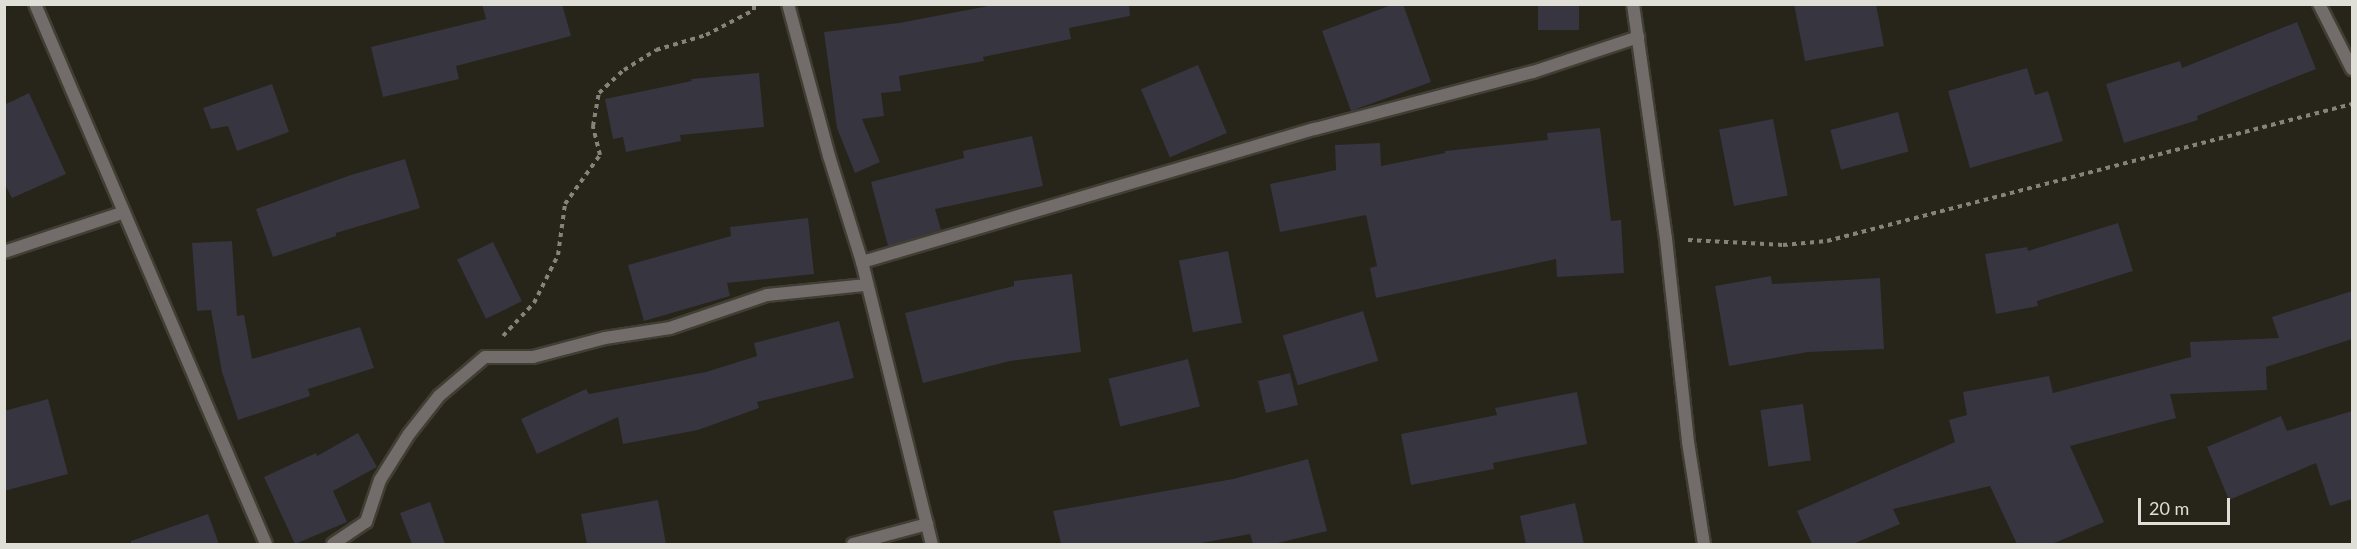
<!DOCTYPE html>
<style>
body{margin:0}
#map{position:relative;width:2357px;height:549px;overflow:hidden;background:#27241a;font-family:Lato,sans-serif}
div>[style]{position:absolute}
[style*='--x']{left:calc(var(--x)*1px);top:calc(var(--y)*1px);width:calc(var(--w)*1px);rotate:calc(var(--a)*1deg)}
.building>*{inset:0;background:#363540;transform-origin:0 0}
.path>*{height:4px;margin-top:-2px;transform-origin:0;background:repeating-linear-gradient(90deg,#85837a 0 4.5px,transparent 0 9px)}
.roads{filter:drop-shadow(2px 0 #413e34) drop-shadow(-2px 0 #413e34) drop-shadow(0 2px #413e34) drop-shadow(0 -2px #413e34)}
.street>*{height:12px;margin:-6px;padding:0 6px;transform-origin:6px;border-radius:6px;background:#726c6b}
span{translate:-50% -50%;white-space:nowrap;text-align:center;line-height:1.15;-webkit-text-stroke:4.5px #27241a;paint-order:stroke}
.frame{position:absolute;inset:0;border:6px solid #dfded7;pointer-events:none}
.scale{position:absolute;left:2138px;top:498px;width:92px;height:27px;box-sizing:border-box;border:3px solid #dfded7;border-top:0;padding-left:8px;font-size:18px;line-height:21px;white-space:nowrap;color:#dfded7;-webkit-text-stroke:4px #27241a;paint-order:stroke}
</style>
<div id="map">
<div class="building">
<i style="clip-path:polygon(482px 4px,562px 4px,571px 36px,456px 66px,459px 79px,383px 97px,371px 47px,486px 19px)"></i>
<i style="clip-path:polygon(999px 4px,1129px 4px,1130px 16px,1069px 28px,1071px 39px,983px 57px,984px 61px,899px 76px,901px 91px,881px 93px,884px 116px,862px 119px,880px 162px,855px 173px,837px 128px,824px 32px,899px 23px)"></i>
<i style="clip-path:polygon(1394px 4px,1403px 4px,1431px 82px,1351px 111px,1322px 31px)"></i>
<i style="left:1538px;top:4px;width:41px;height:26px"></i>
<i style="clip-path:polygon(1794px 4px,1876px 4px,1884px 46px,1805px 61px)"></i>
<i style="clip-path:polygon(2297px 22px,2316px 69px,2197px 116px,2198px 120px,2124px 143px,2106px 84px,2180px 61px,2182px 68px)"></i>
<i style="left:1198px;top:65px;width:74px;height:62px;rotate:67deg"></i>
<i style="clip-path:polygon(2027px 68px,2035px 95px,2048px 91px,2063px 141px,1970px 168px,1948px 91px)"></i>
<i style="clip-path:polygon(759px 73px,764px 127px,680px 135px,681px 141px,626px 152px,623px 137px,613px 139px,605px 99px,692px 81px,691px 79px)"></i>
<i style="clip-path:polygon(272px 84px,289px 132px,237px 151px,228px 126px,211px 129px,203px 108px)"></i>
<i style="clip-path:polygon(29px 93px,66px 174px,12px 198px,4px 183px,4px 105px)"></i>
<i style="left:1898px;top:112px;width:41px;height:70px;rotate:75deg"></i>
<i style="left:1773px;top:119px;width:78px;height:55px;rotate:79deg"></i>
<i style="clip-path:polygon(1600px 128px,1611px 221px,1621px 220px,1624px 273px,1557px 277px,1556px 259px,1376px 298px,1370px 268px,1377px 266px,1366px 215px,1280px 232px,1270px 184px,1336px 170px,1335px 145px,1380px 143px,1381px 166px,1445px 153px,1445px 151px,1548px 140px,1547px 133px)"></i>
<i style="clip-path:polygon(1032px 136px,1043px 186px,935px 209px,941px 230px,888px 246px,871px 182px,964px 158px,963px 151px)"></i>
<i style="clip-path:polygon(405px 159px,420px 208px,336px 233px,336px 236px,273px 257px,256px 209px,351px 175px)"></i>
<i style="clip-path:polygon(808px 218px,814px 274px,727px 283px,730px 296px,644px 321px,628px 265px,731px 236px,730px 227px)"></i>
<i style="clip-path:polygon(2118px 223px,2133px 271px,2037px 301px,2038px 306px,1996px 314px,1985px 254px,2027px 247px,2028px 251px)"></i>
<i style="clip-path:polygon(232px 241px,237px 316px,244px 315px,252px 359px,360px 327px,374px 368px,308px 389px,310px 396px,238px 420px,222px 372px,211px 310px,197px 311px,192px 243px)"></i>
<i style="left:493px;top:242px;width:66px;height:40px;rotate:64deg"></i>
<i style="left:1228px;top:251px;width:73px;height:50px;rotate:79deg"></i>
<i style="clip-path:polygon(1072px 274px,1081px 352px,1010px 361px,923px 383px,905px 313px,1014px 286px,1014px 281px)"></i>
<i style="clip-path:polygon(1771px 276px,1772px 284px,1880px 278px,1884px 349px,1808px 352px,1729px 366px,1715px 286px)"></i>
<i style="clip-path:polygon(2352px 291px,2352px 339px,2266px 367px,2267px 390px,2170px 394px,2176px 418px,2070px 446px,2104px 522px,2052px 544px,2017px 544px,1990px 486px,1893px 509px,1900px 524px,1853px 544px,1812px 544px,1797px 511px,1955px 442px,1949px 420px,1967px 415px,1963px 392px,2049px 376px,2053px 393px,2191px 357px,2190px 342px,2279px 338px,2272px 317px)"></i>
<i style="left:1363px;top:311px;width:52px;height:84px;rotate:73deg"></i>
<i style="clip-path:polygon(839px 321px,854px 378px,757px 402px,759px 408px,698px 430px,623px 444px,618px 417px,537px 454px,521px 419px,586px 389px,589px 394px,706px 372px,757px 356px,754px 343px)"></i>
<i style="left:1188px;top:359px;width:49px;height:82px;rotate:76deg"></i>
<i style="left:1290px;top:373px;width:33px;height:33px;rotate:76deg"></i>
<i style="clip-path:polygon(1577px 392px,1587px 444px,1493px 463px,1494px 469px,1411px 485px,1401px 434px,1497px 415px,1495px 408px)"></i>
<i style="clip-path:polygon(48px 399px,68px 474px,4px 491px,4px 411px)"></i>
<i style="left:1803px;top:404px;width:57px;height:43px;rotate:82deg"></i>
<i style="clip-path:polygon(2352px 411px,2352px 499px,2330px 506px,2316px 463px,2229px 500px,2207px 447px,2281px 416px,2287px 431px)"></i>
<i style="clip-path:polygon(358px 433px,377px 467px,333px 491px,347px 522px,295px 544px,264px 477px,316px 453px,317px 456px)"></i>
<i style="clip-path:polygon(1308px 459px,1327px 531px,1274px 544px,1253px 544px,1250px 534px,1196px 544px,1061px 544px,1053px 511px,1233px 479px)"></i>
<i style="clip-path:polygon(658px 500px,666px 544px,587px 544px,581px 514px)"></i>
<i style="clip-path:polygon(430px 502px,445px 544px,412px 544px,400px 513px)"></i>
<i style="clip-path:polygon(1575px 503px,1584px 544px,1526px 544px,1520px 516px)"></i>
<i style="clip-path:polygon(208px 514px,219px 544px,131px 544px,131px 541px)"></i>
</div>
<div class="path">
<i style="--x:1688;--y:240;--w:95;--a:3"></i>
<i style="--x:1783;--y:245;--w:44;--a:-5.2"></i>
<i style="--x:1827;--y:241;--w:543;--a:-14.63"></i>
<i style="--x:503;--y:336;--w:45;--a:-46.8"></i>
<i style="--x:534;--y:303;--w:54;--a:-63.4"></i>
<i style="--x:558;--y:255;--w:51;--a:-82.2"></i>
<i style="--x:565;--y:204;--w:60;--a:-54.5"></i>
<i style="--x:600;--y:155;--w:30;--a:-104"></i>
<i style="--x:593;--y:126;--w:34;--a:-80"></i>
<i style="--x:599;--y:93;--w:34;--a:-43"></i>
<i style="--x:624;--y:70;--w:38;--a:-32"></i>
<i style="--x:656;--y:50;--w:52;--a:-16.7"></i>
<i style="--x:706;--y:35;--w:54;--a:-27.5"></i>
<i style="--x:754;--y:10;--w:6;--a:-90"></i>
</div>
<div class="roads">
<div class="street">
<i style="--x:35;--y:4;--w:587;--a:66.84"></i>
<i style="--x:788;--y:4;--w:157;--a:74.9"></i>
<i style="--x:829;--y:156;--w:111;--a:72.7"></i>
<i style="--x:862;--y:262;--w:291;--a:76.1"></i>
<i style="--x:1633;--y:4;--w:237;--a:82"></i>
<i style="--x:1666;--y:239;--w:204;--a:83.8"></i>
<i style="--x:1688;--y:442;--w:103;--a:81.1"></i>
<i style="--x:2319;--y:4;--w:73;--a:63.1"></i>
<i style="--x:4;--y:252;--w:124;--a:-18.3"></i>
<i style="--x:862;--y:262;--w:472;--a:-16.4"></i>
<i style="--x:1315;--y:129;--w:225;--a:-14.7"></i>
<i style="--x:1533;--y:72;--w:111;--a:-18.4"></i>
<i style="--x:333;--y:544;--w:40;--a:-34"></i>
<i style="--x:366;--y:522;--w:44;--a:-71.6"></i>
<i style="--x:380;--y:480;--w:54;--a:-57.8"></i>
<i style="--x:409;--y:434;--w:48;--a:-51.7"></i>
<i style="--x:439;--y:396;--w:60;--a:-40.3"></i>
<i style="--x:485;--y:357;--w:48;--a:0"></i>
<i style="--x:533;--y:357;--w:74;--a:-14.8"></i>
<i style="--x:605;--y:338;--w:66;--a:-8.7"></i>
<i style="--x:670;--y:328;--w:102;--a:-18.8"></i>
<i style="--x:767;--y:295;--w:100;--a:-5.8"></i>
<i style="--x:853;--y:544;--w:77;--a:-15.1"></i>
</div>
</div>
<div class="frame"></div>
<div class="scale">20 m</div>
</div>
